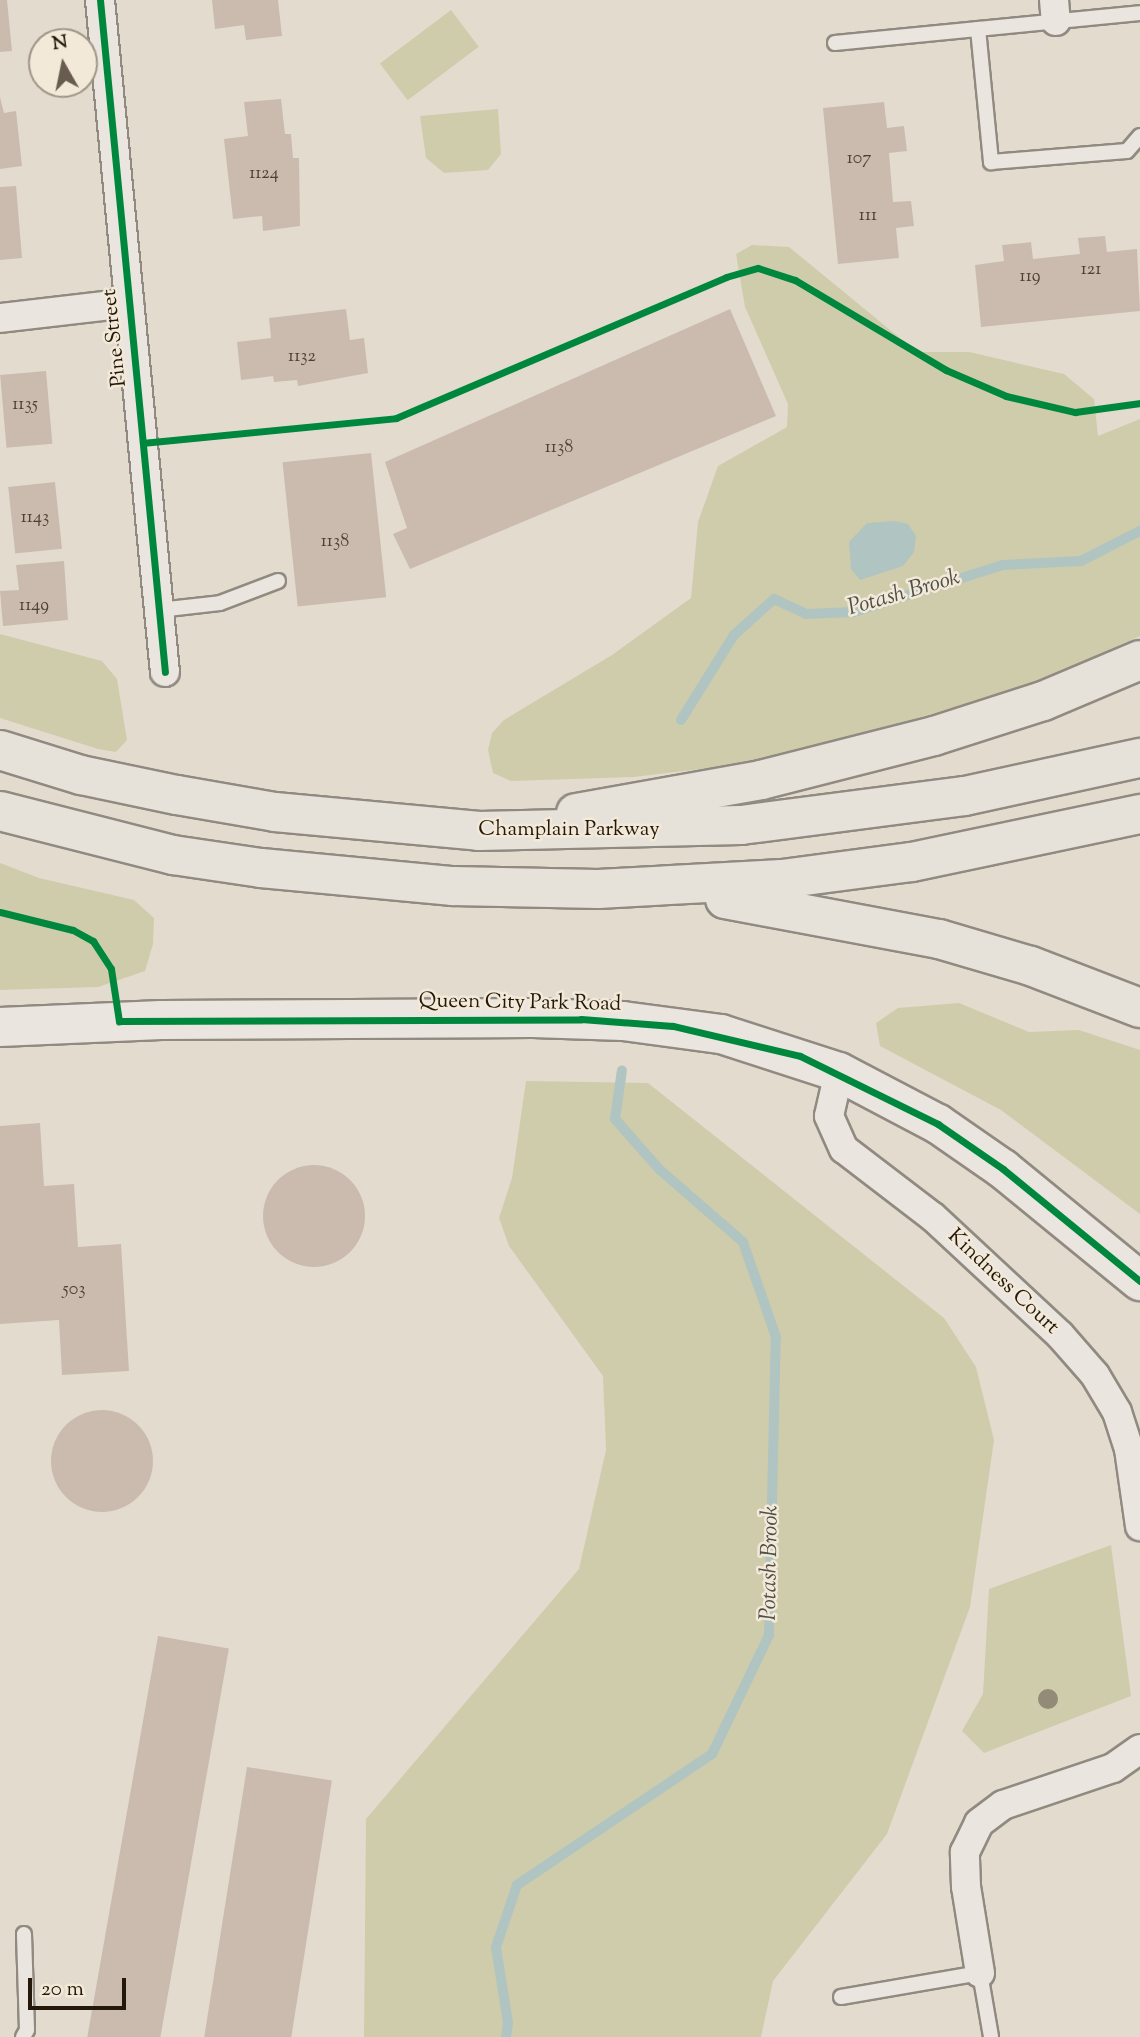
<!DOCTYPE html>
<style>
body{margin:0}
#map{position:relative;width:1140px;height:2037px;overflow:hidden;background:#e3dbce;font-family:"Sorts Mill Goudy",serif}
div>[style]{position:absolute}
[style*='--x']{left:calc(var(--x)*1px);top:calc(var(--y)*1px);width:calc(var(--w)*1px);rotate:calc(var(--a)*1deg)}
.green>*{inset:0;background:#cfccac;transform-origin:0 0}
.water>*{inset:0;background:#b0c4c1}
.stream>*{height:10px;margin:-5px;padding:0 5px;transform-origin:5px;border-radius:5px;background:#b0c4c1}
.building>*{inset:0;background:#cbbbaf;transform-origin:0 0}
.round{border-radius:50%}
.roads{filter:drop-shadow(2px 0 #908a81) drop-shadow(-2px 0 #908a81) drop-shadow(0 2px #908a81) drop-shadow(0 -2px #908a81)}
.lane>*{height:14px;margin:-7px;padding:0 7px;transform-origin:7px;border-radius:7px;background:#eae5de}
.street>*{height:28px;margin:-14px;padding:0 14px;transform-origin:14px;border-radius:14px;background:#eae5de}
.secondary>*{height:38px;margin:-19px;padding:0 19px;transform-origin:19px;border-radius:19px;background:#eae5de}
.primary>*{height:38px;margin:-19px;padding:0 19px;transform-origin:19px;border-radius:19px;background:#e6e1d9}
.cycleway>*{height:7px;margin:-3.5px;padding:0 3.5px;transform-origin:3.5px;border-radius:3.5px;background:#00873e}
.trees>*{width:20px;height:20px;margin:-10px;border-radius:50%;background:#938b78}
span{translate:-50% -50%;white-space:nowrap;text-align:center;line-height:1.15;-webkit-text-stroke:5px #f3e9d9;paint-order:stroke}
.number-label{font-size:18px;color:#4e4133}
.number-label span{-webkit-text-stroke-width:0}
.street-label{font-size:21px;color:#24180a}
.water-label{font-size:23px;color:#4d5148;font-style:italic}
.north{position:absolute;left:28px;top:28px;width:70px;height:70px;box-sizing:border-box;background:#f3e9d9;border:2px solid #a09586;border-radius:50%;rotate:351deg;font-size:19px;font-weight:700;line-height:28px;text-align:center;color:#24180a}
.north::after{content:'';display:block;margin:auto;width:24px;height:32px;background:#675c4f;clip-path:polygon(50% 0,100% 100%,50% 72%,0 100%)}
.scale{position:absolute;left:28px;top:1978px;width:98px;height:32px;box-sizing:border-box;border:4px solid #24180a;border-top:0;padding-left:9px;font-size:21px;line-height:24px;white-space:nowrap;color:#24180a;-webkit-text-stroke:5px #f3e9d9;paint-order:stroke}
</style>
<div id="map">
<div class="green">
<i style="left:451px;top:10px;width:46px;height:89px;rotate:53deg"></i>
<i style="clip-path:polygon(498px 109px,501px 154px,488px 170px,444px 173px,426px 158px,420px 116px)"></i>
<i style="clip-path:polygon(752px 245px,789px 247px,917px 352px,969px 352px,1064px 374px,1094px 399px,1098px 436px,1140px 419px,1140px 636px,1024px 687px,819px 747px,725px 766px,634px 777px,511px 781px,493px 773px,488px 750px,492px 733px,504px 720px,612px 655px,691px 598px,698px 522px,718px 466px,787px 427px,788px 404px,745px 307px,736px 254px)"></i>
<i style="clip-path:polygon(0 634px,102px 661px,117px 679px,127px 740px,116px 752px,98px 749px,0 718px)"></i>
<i style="clip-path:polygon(0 863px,39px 878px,134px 900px,154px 918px,153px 944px,145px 971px,98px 987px,0 990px)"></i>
<i style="clip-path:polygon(959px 1003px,1029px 1032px,1079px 1030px,1140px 1050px,1140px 1214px,1001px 1110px,880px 1046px,876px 1023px,898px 1008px)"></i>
<i style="clip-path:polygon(526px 1081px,648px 1083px,944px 1318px,976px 1367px,994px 1440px,970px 1607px,887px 1834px,773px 1981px,761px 2037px,364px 2037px,366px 1819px,579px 1569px,606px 1450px,603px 1376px,509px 1246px,499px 1218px,512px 1178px)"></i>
<i style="clip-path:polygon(1111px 1545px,1131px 1696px,984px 1753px,962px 1731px,983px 1694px,989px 1589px)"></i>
</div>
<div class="water">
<i style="clip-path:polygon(895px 521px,908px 524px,916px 536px,914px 552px,903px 566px,860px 580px,851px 569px,849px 542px,867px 523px)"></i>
</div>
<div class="stream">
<i style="--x:681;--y:720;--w:100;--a:-58.1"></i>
<i style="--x:734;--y:635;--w:54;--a:-42"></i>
<i style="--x:774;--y:599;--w:35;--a:25"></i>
<i style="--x:806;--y:614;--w:48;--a:-2.4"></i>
<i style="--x:854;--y:612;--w:156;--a:-17.5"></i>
<i style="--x:1003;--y:565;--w:78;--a:-2.9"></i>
<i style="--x:1081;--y:561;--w:66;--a:-27"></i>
<i style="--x:506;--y:2037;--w:14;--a:-82"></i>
<i style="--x:508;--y:2023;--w:77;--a:-99"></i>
<i style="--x:496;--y:1947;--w:65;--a:-71.3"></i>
<i style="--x:517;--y:1885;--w:235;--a:-33.9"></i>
<i style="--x:712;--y:1754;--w:132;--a:-64.4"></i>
<i style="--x:769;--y:1635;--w:298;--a:-88.7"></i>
<i style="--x:776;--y:1337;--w:101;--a:-109.2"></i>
<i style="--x:743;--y:1242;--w:111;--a:-139"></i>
<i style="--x:659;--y:1169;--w:67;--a:-131.3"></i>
<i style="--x:615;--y:1119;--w:49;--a:-81.9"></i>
</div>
<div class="building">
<i style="clip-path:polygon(0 0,7px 0,12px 51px,0 52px)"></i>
<i style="clip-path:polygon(212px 0,278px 0,282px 36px,246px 40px,244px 25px,215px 29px)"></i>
<i style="clip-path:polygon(0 97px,4px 113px,16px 111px,22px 166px,0 169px)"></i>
<i style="clip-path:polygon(281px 99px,285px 134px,291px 134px,293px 158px,299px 158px,300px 226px,263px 231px,262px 216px,233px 219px,224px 139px,248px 136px,244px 102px)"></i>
<i style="clip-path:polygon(884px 102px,887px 128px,904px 126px,907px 151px,889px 153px,893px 202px,911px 201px,914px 226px,896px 228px,899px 258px,838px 264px,823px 108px)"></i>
<i style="clip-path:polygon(16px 186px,22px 258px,0 260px,0 187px)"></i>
<i style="clip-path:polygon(1105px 236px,1107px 252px,1137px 249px,1140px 311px,981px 327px,975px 265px,1004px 261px,1002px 245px,1024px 243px,1031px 242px,1033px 259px,1080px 254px,1078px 238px)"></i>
<i style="clip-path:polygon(346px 309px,350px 340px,364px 338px,368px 373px,298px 386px,297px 380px,274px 382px,273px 376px,241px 380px,237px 342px,271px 338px,269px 318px)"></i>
<i style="clip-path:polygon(730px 309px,776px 416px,410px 569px,393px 534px,407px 528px,385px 462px)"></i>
<i style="left:46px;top:371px;width:73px;height:46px;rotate:85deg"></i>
<i style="left:371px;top:453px;width:145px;height:89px;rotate:84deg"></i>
<i style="left:55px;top:482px;width:67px;height:47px;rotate:84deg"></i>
<i style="clip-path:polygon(64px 561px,68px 620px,3px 626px,0 591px,19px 590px,16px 565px)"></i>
<i style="clip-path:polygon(40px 1123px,44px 1186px,74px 1184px,78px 1247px,121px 1244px,129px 1371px,62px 1375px,59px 1320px,0 1324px,0 1126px)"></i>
<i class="round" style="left:263px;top:1165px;width:102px;height:102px"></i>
<i class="round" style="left:51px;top:1410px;width:102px;height:102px"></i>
<i style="left:158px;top:1636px;width:72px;height:407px;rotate:10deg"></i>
<i style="left:247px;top:1767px;width:86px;height:274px;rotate:9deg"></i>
</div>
<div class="roads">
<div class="lane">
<i style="--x:978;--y:29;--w:134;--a:84.4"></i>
<i style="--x:991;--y:162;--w:136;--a:-4.6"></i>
<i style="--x:1127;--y:151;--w:20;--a:-49"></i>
<i style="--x:835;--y:43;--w:306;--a:-5.6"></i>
<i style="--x:159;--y:610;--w:61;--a:-6.5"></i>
<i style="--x:220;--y:603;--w:62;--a:-20.8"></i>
<i style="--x:841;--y:1997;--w:141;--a:-9.8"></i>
<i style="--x:980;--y:1973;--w:65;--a:80.2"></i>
<i style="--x:23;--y:2037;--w:8;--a:-60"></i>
<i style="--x:27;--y:2030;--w:96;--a:-91.8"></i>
</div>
<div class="street">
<i style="--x:100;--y:0;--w:675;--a:84.48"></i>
<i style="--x:1054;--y:0;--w:21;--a:85"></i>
<i style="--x:0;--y:318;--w:130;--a:-6.6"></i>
<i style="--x:839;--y:1072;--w:45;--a:102.8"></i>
<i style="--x:829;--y:1116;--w:36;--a:66"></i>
<i style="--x:844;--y:1149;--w:112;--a:37.4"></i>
<i style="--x:933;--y:1217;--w:173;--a:42.9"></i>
<i style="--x:1060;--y:1335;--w:53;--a:48.8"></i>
<i style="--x:1095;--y:1375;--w:43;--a:59.3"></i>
<i style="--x:1117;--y:1412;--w:39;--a:72"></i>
<i style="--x:1129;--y:1449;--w:78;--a:81.9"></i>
<i style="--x:980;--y:1973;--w:87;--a:-99.2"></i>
<i style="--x:966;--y:1887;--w:35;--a:-92"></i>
<i style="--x:965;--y:1852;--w:32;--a:-64"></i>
<i style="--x:979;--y:1823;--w:30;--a:-37"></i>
<i style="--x:1003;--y:1805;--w:116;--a:-18.6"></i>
<i style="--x:1113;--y:1768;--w:33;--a:-35"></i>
</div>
<div class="secondary">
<i style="--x:0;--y:1027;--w:161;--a:-2.5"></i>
<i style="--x:161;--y:1020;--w:372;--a:-0.3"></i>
<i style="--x:533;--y:1018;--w:90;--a:1.9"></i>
<i style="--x:623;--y:1021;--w:99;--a:7.6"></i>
<i style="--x:721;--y:1034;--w:124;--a:17.9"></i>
<i style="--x:839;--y:1072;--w:112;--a:27.7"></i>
<i style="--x:938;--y:1124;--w:79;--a:34.7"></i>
<i style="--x:1003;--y:1169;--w:177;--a:39.3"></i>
</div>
<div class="primary">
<i style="--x:0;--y:750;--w:85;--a:17.2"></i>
<i style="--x:81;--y:775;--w:98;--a:11.8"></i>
<i style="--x:177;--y:795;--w:99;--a:9.8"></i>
<i style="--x:275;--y:812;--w:205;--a:5.3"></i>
<i style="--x:479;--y:831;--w:262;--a:-1.3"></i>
<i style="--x:741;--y:825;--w:226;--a:-7.4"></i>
<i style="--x:965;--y:796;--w:179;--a:-12.3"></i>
<i style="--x:0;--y:811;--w:179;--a:14.3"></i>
<i style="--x:173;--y:855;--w:89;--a:8.4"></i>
<i style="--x:261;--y:868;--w:193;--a:5.4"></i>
<i style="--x:453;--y:886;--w:145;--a:1.2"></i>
<i style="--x:598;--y:889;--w:184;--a:-3.1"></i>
<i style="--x:782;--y:879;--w:131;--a:-7.5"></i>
<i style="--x:912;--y:862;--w:233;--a:-11.9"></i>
<i style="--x:576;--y:813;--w:188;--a:-10.1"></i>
<i style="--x:761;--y:780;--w:179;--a:-14.3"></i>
<i style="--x:934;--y:736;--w:114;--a:-17.8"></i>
<i style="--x:1043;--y:701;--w:105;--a:-22.9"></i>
<i style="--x:725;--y:899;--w:218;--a:10.6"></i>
<i style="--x:939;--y:939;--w:96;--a:16.4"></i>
<i style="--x:1031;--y:966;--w:117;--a:21.1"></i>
</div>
</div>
<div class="cycleway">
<i style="--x:100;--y:0;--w:675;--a:84.48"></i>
<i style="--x:143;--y:443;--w:254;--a:-5.6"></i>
<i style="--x:396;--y:418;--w:359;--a:-23.1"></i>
<i style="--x:726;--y:277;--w:33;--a:-16"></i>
<i style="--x:758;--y:268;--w:39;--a:18"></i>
<i style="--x:795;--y:280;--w:176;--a:30.8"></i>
<i style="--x:946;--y:370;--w:65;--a:23.4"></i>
<i style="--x:1006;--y:396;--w:71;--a:13.1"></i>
<i style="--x:1075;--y:412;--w:66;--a:-7.9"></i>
<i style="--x:0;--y:912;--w:75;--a:13.9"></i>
<i style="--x:73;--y:930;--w:23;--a:29"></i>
<i style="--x:93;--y:941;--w:33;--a:57"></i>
<i style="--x:111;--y:969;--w:53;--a:81.3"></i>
<i style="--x:119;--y:1021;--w:462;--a:-0.2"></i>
<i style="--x:581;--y:1019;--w:92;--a:4.4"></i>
<i style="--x:673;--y:1026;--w:130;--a:13.3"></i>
<i style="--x:800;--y:1056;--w:154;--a:26.2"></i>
<i style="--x:938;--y:1124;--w:79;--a:34.7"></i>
<i style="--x:1003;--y:1169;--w:177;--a:39.3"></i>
</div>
<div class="trees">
<i style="left:1048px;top:1699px"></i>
</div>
<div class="number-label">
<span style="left:859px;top:159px">107</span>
<span style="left:264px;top:174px">1124</span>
<span style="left:868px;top:216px">111</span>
<span style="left:1091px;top:270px">121</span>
<span style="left:1030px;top:277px">119</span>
<span style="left:302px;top:357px">1132</span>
<span style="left:25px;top:405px">1135</span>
<span style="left:559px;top:448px">1138</span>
<span style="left:35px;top:518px">1143</span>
<span style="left:335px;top:542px">1138</span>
<span style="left:34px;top:606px">1149</span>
<span style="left:74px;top:1290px">503</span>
</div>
<div class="street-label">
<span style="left:115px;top:338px;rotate:-96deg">Pine Street</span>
<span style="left:569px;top:830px">Champlain Parkway</span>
<span style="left:520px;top:1003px;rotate:1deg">Queen City Park Road</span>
<span style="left:1003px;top:1282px;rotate:43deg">Kindness Court</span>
</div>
<div class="water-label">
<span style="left:904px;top:594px;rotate:-16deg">Potash Brook</span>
<span style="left:771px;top:1563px;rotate:-89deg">Potash Brook</span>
</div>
<div class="north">N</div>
<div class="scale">20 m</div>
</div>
